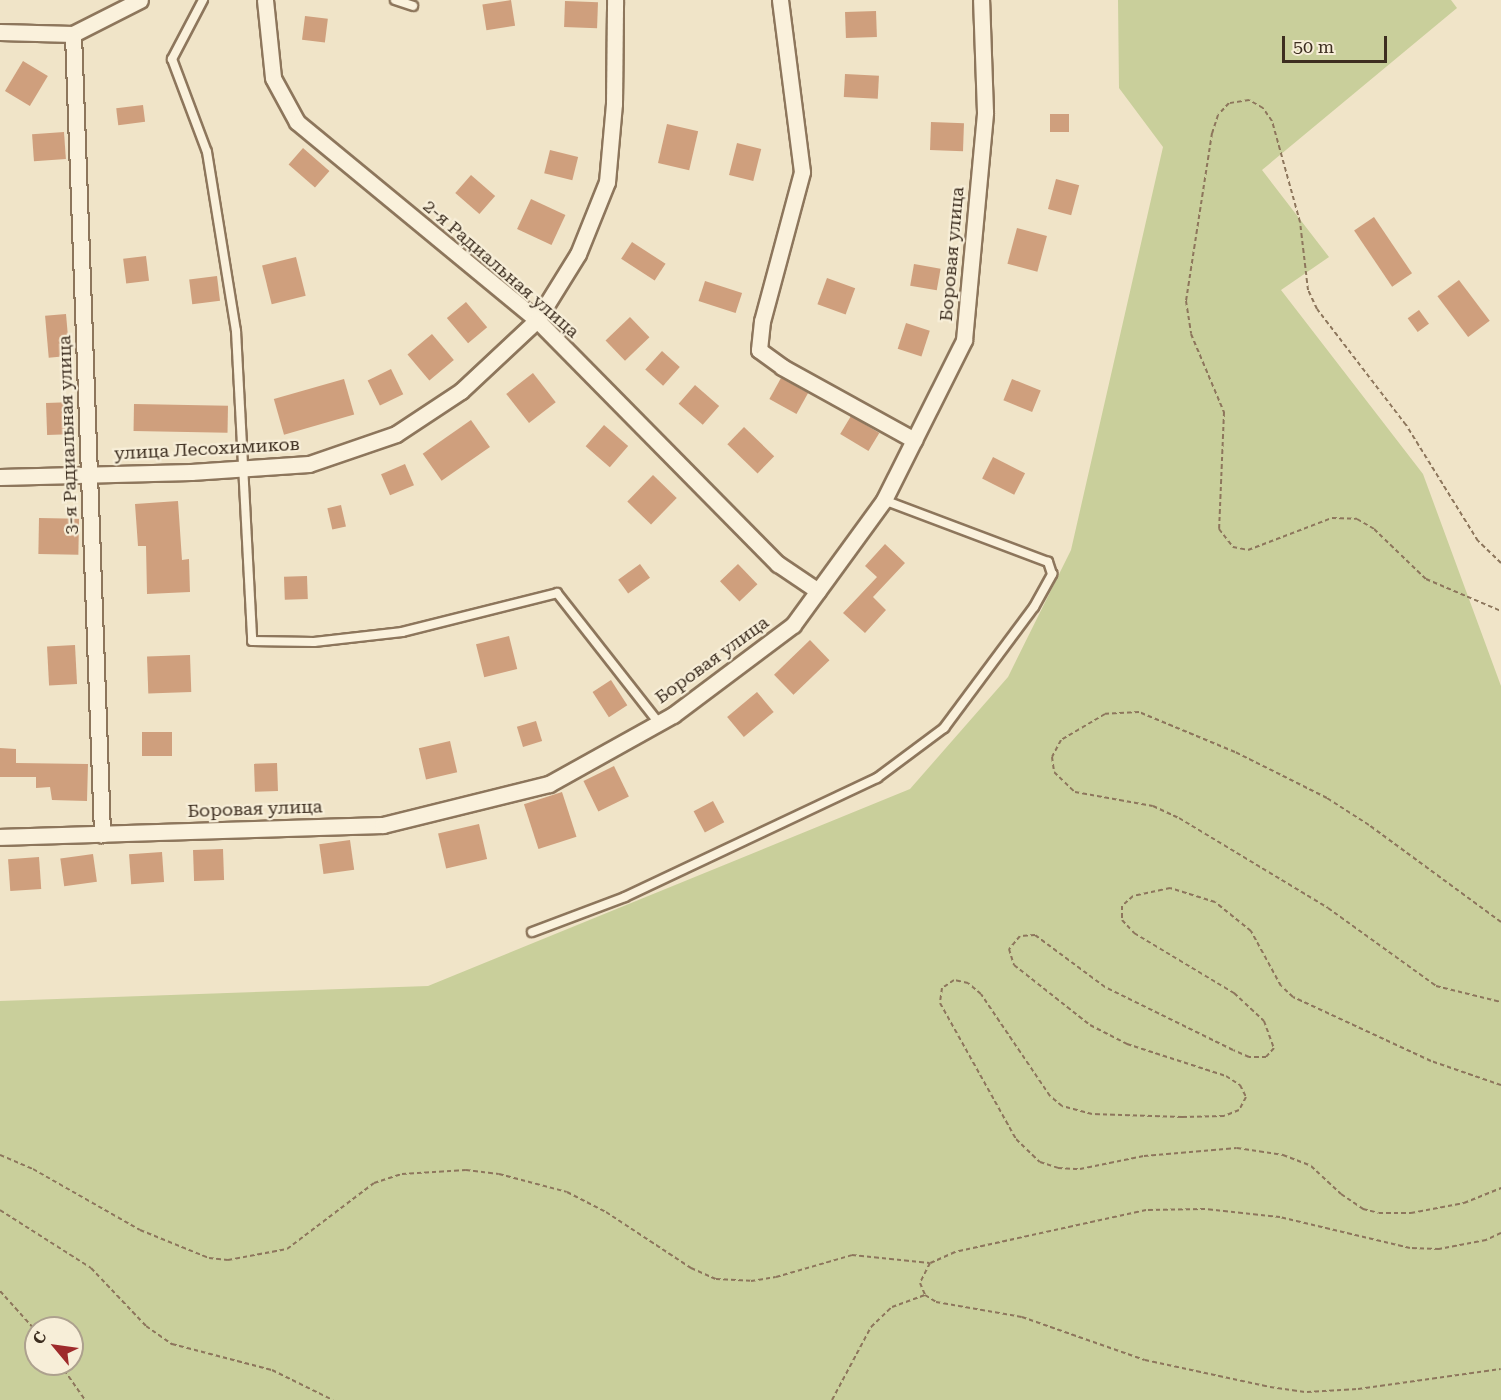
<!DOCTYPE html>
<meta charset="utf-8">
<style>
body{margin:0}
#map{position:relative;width:1501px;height:1400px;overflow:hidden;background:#f0e4c8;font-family:"Roboto Serif",serif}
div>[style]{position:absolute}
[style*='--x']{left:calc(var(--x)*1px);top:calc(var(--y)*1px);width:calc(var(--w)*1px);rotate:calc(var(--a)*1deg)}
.green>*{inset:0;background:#c9cf9b}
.building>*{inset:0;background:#cf9f7d;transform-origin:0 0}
.path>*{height:2px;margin-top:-1px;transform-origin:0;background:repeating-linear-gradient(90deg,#8d765c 0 4.5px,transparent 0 7.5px)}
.roads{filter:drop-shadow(2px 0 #8d765c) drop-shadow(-2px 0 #8d765c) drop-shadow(0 2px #8d765c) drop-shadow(0 -2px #8d765c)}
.service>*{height:8px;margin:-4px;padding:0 4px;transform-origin:4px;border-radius:4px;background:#faf1dc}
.minor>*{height:15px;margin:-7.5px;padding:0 7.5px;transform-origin:7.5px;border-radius:7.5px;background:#faf1dc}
span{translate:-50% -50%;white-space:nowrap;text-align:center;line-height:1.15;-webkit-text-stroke:4.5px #f7eed8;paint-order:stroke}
.street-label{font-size:18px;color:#3d2e20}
.north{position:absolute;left:24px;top:1316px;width:60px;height:60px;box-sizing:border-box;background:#f7eed8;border:2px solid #ada18e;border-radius:50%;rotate:299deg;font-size:16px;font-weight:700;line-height:24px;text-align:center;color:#3d2e20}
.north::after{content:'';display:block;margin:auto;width:21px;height:27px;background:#9e2a2b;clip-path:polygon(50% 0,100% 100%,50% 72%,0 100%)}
.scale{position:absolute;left:1282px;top:36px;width:105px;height:27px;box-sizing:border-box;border:3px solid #3d2e20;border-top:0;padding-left:8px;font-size:18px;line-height:21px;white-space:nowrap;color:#3d2e20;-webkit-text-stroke:4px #f7eed8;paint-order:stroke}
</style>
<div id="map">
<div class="green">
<i style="clip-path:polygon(evenodd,1118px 0,1451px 0,1457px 8px,1262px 170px,1329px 257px,1281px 290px,1423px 474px,1501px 686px,1501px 1400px,0 1400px,0 1001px,428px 986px,910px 789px,1008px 677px,1071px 550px,1163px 147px,1119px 88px,1118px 0,36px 1328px,72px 1328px,72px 1364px,36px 1364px,36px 1328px)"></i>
</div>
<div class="building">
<i style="left:511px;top:0;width:26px;height:29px;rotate:81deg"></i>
<i style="left:565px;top:1px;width:33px;height:26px;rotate:2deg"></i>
<i style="left:876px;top:11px;width:26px;height:31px;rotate:88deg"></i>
<i style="left:305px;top:16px;width:23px;height:24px;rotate:7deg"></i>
<i style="left:23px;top:61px;width:29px;height:35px;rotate:31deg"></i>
<i style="left:845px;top:74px;width:34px;height:23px;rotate:3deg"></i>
<i style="left:143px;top:105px;width:17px;height:27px;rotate:83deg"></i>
<i style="left:1069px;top:114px;width:18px;height:19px;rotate:90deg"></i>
<i style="left:931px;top:122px;width:33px;height:28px;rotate:2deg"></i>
<i style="left:667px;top:124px;width:32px;height:40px;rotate:13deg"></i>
<i style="left:64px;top:132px;width:27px;height:32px;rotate:86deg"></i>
<i style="left:737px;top:143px;width:25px;height:33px;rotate:14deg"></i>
<i style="left:303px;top:148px;width:35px;height:22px;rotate:41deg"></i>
<i style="left:550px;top:150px;width:29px;height:24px;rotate:14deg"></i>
<i style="left:471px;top:175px;width:32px;height:24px;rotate:41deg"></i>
<i style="left:1056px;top:179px;width:24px;height:31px;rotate:15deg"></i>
<i style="left:531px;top:199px;width:38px;height:33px;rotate:25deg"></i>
<i style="left:1374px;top:217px;width:68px;height:24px;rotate:56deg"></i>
<i style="left:1017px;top:228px;width:31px;height:37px;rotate:15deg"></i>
<i style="left:632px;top:242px;width:40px;height:20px;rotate:33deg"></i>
<i style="left:146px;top:256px;width:25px;height:23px;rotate:83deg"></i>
<i style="left:296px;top:257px;width:40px;height:35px;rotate:76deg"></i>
<i style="left:914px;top:264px;width:27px;height:22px;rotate:10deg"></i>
<i style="left:217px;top:276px;width:25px;height:28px;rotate:83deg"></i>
<i style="left:827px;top:278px;width:30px;height:28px;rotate:20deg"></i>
<i style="left:1459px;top:280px;width:51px;height:27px;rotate:53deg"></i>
<i style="left:705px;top:281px;width:39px;height:21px;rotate:18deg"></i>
<i style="left:466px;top:302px;width:33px;height:25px;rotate:50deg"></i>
<i style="left:1419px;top:310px;width:17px;height:14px;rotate:54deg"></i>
<i style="left:66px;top:314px;width:42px;height:21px;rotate:85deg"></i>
<i style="left:630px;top:317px;width:28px;height:34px;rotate:46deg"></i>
<i style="left:906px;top:323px;width:25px;height:27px;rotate:18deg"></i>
<i style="left:432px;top:334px;width:34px;height:32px;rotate:50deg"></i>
<i style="left:662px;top:351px;width:24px;height:25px;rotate:42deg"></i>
<i style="left:391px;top:369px;width:28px;height:26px;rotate:64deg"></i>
<i style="left:533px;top:373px;width:37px;height:34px;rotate:52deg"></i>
<i style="left:781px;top:378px;width:31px;height:24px;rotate:29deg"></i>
<i style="left:344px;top:379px;width:37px;height:73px;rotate:74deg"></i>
<i style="left:1012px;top:379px;width:31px;height:23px;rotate:22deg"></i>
<i style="left:695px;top:385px;width:32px;height:25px;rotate:41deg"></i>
<i style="left:74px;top:402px;width:32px;height:28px;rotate:88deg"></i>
<i style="left:134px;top:404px;width:94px;height:27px;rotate:1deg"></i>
<i style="left:851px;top:416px;width:33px;height:21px;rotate:31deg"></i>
<i style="left:471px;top:420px;width:33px;height:59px;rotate:55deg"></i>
<i style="left:604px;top:425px;width:32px;height:28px;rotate:41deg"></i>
<i style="left:744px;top:427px;width:42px;height:24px;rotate:44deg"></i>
<i style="left:993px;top:457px;width:36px;height:24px;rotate:27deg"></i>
<i style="left:405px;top:464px;width:23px;height:26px;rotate:67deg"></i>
<i style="left:653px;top:475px;width:33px;height:37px;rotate:44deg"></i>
<i style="clip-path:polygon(178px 501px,182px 560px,189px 559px,190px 592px,147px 594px,146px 546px,138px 546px,135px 504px)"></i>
<i style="left:341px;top:505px;width:22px;height:14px;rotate:77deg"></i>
<i style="left:39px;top:518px;width:40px;height:36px;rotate:1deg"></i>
<i style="clip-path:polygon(885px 544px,905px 563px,873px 597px,886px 610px,865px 633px,843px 613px,877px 577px,865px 566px)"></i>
<i style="left:640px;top:564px;width:17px;height:27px;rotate:54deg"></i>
<i style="left:738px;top:564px;width:28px;height:25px;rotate:46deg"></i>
<i style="left:307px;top:576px;width:23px;height:23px;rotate:88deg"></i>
<i style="left:509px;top:636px;width:34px;height:34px;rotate:76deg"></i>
<i style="left:810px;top:640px;width:28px;height:50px;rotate:46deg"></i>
<i style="left:75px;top:645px;width:39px;height:28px;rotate:87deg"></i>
<i style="left:190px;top:655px;width:37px;height:43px;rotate:88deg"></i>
<i style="left:611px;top:680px;width:30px;height:22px;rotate:57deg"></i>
<i style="left:757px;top:692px;width:26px;height:39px;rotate:50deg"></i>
<i style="left:536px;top:721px;width:21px;height:20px;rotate:73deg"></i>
<i style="left:172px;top:732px;width:24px;height:30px;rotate:90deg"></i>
<i style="left:450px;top:741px;width:32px;height:32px;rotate:77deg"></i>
<i style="clip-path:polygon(0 748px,16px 749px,16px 763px,88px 764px,87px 801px,52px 800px,50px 787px,36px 788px,36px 777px,0 777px)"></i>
<i style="left:277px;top:763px;width:28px;height:23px;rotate:88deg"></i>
<i style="left:614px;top:766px;width:34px;height:34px;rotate:64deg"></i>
<i style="left:562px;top:792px;width:47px;height:40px;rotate:72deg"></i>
<i style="left:713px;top:801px;width:24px;height:22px;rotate:62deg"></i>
<i style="left:479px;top:824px;width:36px;height:42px;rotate:77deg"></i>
<i style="left:350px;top:840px;width:30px;height:31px;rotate:82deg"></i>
<i style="left:223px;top:849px;width:31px;height:30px;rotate:88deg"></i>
<i style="left:162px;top:852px;width:30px;height:33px;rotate:86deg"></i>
<i style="left:93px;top:854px;width:28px;height:33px;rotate:82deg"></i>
<i style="left:39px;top:857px;width:32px;height:31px;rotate:86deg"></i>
</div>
<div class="path">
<i style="--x:1501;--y:563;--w:32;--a:-136"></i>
<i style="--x:1478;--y:541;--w:137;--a:-121.8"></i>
<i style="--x:1406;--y:425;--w:146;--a:-127.5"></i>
<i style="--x:1317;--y:309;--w:21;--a:-115"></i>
<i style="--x:1308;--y:290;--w:68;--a:-96.7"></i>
<i style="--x:1300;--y:222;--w:105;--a:-105.5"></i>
<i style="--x:1272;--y:121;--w:16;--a:-125"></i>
<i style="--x:1263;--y:108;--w:16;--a:-150"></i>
<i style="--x:1249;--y:100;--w:20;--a:171"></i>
<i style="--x:1229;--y:103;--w:16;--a:133"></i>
<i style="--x:1218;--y:115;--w:19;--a:108"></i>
<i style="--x:1212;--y:133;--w:170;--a:98.8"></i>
<i style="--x:1186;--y:301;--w:33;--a:81"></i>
<i style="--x:1191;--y:334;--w:85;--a:67.1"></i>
<i style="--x:1224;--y:412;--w:117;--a:92.4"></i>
<i style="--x:1219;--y:529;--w:23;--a:52"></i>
<i style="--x:1233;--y:547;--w:15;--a:11"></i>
<i style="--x:1248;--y:550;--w:90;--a:-20.9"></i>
<i style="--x:1332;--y:518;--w:25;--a:2"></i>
<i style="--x:1357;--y:519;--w:20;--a:30"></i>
<i style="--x:1374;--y:529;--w:72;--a:43.9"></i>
<i style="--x:1426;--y:579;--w:82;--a:23.1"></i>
<i style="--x:1501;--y:922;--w:164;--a:-143.7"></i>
<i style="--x:1369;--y:825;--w:50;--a:-147.3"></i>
<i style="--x:1327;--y:798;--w:103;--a:-153.4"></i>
<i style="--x:1235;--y:752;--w:104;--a:-157.4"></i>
<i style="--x:1139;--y:712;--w:34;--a:177"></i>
<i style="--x:1105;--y:714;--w:51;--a:149.4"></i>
<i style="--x:1061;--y:740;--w:19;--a:118"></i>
<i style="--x:1052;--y:757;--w:15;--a:82"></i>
<i style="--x:1054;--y:772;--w:29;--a:44"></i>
<i style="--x:1075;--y:792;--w:79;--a:10.2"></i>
<i style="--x:1153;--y:806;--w:29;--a:25"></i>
<i style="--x:1179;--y:818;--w:174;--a:31.1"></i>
<i style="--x:1328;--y:908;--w:133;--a:35.8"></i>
<i style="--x:1436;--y:986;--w:67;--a:13.8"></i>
<i style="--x:1501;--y:1085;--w:74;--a:-161.1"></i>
<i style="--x:1431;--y:1061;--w:152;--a:-155.1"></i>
<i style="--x:1293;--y:997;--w:16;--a:-137"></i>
<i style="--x:1281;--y:986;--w:63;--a:-118.6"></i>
<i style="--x:1251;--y:931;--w:46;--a:-141.1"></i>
<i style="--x:1215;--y:902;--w:47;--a:-162.7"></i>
<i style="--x:1170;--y:888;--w:38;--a:168"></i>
<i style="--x:1133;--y:896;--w:15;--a:138"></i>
<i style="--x:1122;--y:906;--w:14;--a:90"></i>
<i style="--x:1122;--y:920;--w:18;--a:47"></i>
<i style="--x:1134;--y:933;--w:117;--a:31"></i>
<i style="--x:1234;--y:993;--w:41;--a:43"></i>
<i style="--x:1264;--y:1021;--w:29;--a:70"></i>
<i style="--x:1274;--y:1048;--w:12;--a:132"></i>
<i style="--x:1266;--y:1057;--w:17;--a:180"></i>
<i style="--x:1249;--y:1057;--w:17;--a:-156"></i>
<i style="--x:1233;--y:1050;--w:143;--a:-153.8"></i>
<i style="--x:1105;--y:987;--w:87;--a:-143.4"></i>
<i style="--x:1035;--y:935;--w:15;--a:176"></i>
<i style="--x:1020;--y:936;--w:17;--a:130"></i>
<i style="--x:1009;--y:949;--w:17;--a:73"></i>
<i style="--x:1014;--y:965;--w:97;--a:38.3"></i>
<i style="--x:1090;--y:1025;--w:42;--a:27.2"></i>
<i style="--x:1127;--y:1044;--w:104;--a:17.9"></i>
<i style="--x:1226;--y:1076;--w:17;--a:33"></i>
<i style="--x:1240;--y:1085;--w:13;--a:63"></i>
<i style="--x:1246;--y:1097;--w:15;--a:118"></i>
<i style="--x:1239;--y:1110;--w:16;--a:158"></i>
<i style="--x:1224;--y:1116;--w:42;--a:178.6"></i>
<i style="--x:1182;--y:1117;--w:90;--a:-178.1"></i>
<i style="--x:1092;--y:1114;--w:31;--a:-165"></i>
<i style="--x:1062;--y:1106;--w:16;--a:-140"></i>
<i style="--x:1050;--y:1096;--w:123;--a:-124.1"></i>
<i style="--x:981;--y:994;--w:17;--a:-140"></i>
<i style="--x:968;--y:983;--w:14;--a:-168"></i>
<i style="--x:954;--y:980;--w:14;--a:146"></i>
<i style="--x:942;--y:988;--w:15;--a:98"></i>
<i style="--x:940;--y:1003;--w:156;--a:60.8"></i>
<i style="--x:1016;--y:1139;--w:33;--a:44"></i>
<i style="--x:1040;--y:1162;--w:19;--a:18"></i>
<i style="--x:1058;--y:1168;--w:22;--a:3"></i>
<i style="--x:1080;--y:1169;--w:65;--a:-11.5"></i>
<i style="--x:1144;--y:1156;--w:93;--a:-4.9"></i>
<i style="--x:1237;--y:1148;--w:47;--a:8.7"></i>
<i style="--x:1283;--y:1155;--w:30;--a:21"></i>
<i style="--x:1311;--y:1166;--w:41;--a:43"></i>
<i style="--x:1341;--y:1194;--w:27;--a:34"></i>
<i style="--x:1363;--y:1209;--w:16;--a:14"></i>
<i style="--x:1379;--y:1213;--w:32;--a:0"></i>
<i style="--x:1411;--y:1213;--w:54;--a:-10.7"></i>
<i style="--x:1464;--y:1203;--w:40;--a:-22"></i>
<i style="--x:0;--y:1155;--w:36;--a:23"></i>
<i style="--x:33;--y:1169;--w:123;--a:29.7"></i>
<i style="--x:140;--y:1230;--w:74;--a:22.1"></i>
<i style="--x:209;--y:1258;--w:19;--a:6"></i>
<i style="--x:228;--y:1260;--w:60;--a:-10.6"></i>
<i style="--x:287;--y:1249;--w:109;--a:-37.2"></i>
<i style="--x:374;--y:1183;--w:29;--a:-18"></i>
<i style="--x:402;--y:1174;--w:64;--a:-3.6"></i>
<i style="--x:466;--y:1170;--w:33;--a:7"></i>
<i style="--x:499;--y:1174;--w:70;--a:14.8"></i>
<i style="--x:567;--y:1192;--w:44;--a:27.1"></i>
<i style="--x:606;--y:1212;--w:102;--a:33.4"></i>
<i style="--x:691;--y:1268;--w:27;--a:24"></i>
<i style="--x:716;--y:1279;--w:35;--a:3"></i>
<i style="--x:751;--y:1281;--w:25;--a:-9"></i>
<i style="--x:776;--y:1277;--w:79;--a:-16.1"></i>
<i style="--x:852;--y:1255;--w:78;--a:5.9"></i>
<i style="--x:0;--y:1210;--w:108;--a:32.5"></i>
<i style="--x:91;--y:1268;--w:80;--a:46.5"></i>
<i style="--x:146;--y:1326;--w:32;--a:35"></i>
<i style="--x:172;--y:1344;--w:103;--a:14.6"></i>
<i style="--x:272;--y:1370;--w:68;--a:26.2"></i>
<i style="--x:1501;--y:1233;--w:17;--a:155"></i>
<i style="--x:1486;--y:1240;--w:48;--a:169.2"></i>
<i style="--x:1439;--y:1249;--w:29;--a:-178"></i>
<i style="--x:1410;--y:1248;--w:134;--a:-166.6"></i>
<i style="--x:1280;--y:1217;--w:75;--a:-173.9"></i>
<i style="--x:1205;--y:1209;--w:59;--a:179"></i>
<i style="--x:1146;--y:1210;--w:196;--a:167.6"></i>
<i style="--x:955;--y:1252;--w:27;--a:156"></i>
<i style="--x:930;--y:1263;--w:22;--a:117"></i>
<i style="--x:920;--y:1283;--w:13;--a:67"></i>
<i style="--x:925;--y:1295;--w:13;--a:32"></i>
<i style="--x:936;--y:1302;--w:87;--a:9.9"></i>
<i style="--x:1022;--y:1317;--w:130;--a:19.3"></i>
<i style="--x:1145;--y:1360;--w:128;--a:12.2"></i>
<i style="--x:1270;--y:1387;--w:37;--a:8"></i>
<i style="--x:1307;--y:1392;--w:51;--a:-3.4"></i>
<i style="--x:1358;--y:1389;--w:144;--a:-8"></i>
<i style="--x:0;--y:1291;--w:54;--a:48"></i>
<i style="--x:60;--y:1364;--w:44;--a:55.2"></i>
<i style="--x:832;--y:1400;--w:83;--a:-61.9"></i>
<i style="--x:871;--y:1327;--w:29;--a:-44"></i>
<i style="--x:892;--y:1307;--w:35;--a:-20"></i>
</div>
<div class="roads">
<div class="service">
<i style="--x:203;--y:0;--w:67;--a:117.7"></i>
<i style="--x:172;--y:59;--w:99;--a:69.4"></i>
<i style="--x:207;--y:152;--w:181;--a:80.8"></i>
<i style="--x:236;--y:331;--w:310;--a:87"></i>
<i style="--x:252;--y:641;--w:62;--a:0.9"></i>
<i style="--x:314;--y:642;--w:89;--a:-6.5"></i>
<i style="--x:402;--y:632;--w:160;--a:-14.1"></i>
<i style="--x:557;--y:593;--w:165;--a:51.9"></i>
<i style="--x:395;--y:0;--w:19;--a:18"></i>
<i style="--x:532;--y:932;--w:99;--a:-20.6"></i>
<i style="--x:625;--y:897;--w:279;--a:-25.3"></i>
<i style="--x:877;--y:778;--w:84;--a:-36.7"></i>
<i style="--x:944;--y:728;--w:151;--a:-53.4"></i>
<i style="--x:1034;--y:607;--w:38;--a:-61"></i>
<i style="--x:1052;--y:574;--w:13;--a:-108"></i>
<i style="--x:1048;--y:562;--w:175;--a:-159.3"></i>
</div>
<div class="minor">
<i style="--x:265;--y:0;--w:78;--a:84.1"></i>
<i style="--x:273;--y:78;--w:50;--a:61.4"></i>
<i style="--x:297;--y:122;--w:311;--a:39.5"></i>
<i style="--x:537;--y:320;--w:343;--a:45.4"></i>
<i style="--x:778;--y:564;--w:48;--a:34"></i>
<i style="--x:780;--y:0;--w:173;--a:82.7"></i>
<i style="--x:802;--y:172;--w:154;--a:105"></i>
<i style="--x:762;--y:321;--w:29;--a:96"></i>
<i style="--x:759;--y:350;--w:29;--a:36"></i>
<i style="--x:782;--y:367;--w:151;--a:28.9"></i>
<i style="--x:0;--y:32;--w:73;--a:1.6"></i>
<i style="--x:73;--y:34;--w:75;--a:-26.9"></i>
<i style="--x:73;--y:34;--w:801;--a:87.92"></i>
<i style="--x:0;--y:477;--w:191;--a:-1.5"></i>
<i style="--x:191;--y:472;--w:118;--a:-3.9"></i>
<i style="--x:309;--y:464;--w:92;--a:-19"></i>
<i style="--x:396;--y:434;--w:78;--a:-33.5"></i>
<i style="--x:461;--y:391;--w:104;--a:-43.1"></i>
<i style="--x:537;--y:320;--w:78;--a:-58.2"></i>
<i style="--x:578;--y:254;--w:78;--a:-68.1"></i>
<i style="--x:607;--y:182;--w:78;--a:-84.9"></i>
<i style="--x:614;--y:104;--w:104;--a:-89.4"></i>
<i style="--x:0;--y:837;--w:383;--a:-1.8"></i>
<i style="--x:383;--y:825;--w:171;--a:-13.9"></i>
<i style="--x:549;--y:784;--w:142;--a:-29.1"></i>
<i style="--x:673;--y:715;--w:150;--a:-36.9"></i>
<i style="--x:793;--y:625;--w:155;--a:-53.9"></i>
<i style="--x:884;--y:500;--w:179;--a:-63.4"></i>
<i style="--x:964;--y:340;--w:229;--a:-84.7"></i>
<i style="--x:985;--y:112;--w:112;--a:-92"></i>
</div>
</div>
<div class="street-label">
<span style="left:952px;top:254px;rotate:-85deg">Боровая улица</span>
<span style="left:501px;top:269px;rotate:41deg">2-я Радиальная улица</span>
<span style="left:68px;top:435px;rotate:-92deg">3-я Радиальная улица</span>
<span style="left:207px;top:449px;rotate:-3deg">улица Лесохимиков</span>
<span style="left:712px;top:660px;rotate:-36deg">Боровая улица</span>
<span style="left:255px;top:809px;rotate:-2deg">Боровая улица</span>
</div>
<div class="north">С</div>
<div class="scale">50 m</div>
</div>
